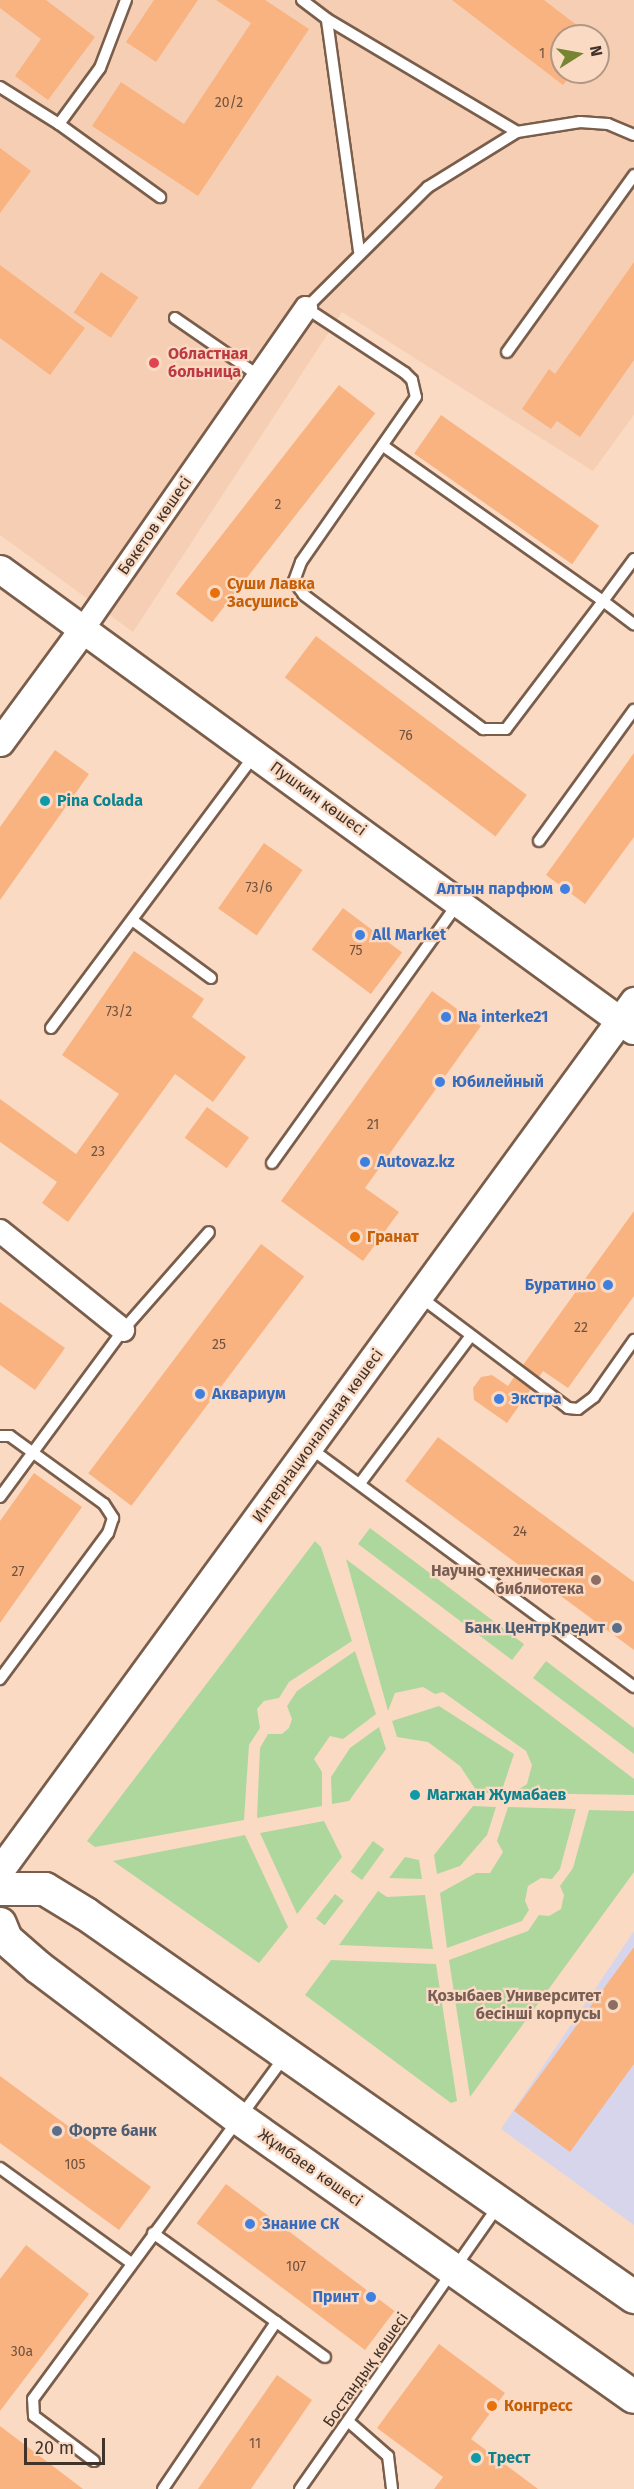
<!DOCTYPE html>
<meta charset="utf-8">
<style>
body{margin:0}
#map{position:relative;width:634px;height:2489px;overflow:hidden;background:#fbdac4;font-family:"Fira Sans",sans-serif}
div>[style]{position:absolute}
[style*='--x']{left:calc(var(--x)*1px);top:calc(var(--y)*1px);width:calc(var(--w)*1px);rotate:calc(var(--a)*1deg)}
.built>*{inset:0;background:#f5ceb3}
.education>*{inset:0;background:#d7d5eb}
.green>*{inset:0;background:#aed79e;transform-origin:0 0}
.building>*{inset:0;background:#f9b381;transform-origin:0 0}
.roads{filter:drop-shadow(2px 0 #7a5e4b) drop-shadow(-2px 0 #7a5e4b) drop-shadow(0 2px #7a5e4b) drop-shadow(0 -2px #7a5e4b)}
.service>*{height:10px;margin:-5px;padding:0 5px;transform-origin:5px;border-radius:5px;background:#fff}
.minor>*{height:22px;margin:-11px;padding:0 11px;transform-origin:11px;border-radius:11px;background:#fff}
.tertiary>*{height:27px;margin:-13.5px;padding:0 13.5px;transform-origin:13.5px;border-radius:13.5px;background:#fff}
.secondary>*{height:32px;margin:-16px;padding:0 16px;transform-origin:16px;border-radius:16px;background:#fff}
.dots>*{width:16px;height:16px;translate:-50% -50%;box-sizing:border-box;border:3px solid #fbdac4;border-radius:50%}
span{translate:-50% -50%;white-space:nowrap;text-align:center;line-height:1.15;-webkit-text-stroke:4.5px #fbdac4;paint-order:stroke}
.number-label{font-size:14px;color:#6e5340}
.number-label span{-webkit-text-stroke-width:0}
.health-label{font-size:16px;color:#be3a42;font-weight:700}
.left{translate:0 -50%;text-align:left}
.street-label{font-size:16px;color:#40332a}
.food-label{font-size:16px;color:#c56008;font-weight:700}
.culture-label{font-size:16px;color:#0d838f;font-weight:700}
.shop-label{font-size:16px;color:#366cbe;font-weight:700}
.right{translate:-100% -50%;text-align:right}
.education-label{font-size:16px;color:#785e54;font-weight:700}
.service-label{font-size:16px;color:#4e5e75;font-weight:700}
.north{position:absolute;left:550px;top:24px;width:60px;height:60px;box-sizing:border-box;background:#fbdac4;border:2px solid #b09786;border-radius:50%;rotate:79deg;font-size:16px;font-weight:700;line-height:24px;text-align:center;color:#40332a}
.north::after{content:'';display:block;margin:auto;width:21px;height:27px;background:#778431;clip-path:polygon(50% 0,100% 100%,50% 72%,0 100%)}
.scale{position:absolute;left:24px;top:2438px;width:81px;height:27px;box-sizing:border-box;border:3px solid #40332a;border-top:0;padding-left:8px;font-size:18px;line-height:21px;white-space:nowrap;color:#40332a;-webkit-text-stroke:4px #fbdac4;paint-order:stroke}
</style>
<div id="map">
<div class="built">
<i style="clip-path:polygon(evenodd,0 0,634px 0,634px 415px,593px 471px,342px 312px,133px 632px,0 535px,0 0,562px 36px,598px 36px,598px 72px,562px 72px,562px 36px)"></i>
</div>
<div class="education">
<i style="clip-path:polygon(634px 1931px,634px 2225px,501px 2129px)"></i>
</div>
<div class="green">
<i style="left:370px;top:1528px;width:193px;height:20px;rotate:37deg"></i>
<i style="clip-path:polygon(315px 1541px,321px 1547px,352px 1641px,289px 1682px,279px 1698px,264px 1701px,257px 1709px,260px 1728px,249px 1745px,244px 1820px,95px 1847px,87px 1841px)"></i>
<i style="clip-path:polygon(346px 1559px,634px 1779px,634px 1795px,513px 1793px,527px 1784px,532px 1765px,526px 1751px,443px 1692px,435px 1694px,423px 1687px,395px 1693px,388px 1711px)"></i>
<i style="clip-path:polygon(355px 1651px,376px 1714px,343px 1739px,330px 1736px,314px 1759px,322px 1772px,322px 1806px,257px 1818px,260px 1748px,268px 1734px,282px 1734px,289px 1728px,292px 1719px,287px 1706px,297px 1691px)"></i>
<i style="clip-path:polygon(546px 1661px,634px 1728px,634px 1754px,533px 1678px)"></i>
<i style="clip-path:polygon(439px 1706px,514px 1754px,501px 1793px,478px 1793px,460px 1766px,428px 1742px,397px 1737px,392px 1721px)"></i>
<i style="clip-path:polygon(379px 1727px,386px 1749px,349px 1801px,332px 1804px,331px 1777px,350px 1748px)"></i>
<i style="clip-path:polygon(473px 1806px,496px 1807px,487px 1835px,460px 1866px,437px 1874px,434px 1855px)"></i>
<i style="clip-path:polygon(508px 1807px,576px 1809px,560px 1869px,552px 1879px,541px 1878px,528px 1886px,525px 1901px,529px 1910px,522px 1921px,447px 1948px,440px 1893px,476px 1873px,490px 1873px,503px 1852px,497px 1841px)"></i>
<i style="clip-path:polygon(589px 1810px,634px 1811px,634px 1872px,470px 2097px,449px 1960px,528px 1931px,539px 1915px,549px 1916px,561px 1909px,564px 1895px,560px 1886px,573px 1868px)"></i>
<i style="clip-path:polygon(324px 1821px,342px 1857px,297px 1914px,260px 1833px)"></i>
<i style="clip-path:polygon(245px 1835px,288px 1927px,259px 1963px,113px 1861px)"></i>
<i style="left:373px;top:1841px;width:14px;height:38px;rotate:36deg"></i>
<i style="clip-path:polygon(405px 1857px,419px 1860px,422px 1879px,389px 1878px)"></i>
<i style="clip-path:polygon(378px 1891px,387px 1897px,425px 1895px,433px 1949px,339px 1945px)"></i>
<i style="left:335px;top:1894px;width:11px;height:31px;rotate:38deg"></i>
<i style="clip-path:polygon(331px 1960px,436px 1964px,457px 2101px,451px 2103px,305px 1995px)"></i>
</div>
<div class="building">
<i style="clip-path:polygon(0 0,46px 0,95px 37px,48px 100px,15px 76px,41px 39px,0 8px)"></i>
<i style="clip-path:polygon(154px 0,198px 0,156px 62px,126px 42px)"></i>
<i style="clip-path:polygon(216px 0,265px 0,309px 29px,198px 196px,92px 126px,121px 82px,184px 124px,251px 23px)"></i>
<i style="clip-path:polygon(452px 0,544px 0,591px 36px,562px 36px,562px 72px,573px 72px,563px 85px)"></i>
<i style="clip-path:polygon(0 148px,31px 171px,0 213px)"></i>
<i style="clip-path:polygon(634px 262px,634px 360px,580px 437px,557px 421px,551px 429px,522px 409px,549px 369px,555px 374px)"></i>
<i style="clip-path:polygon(0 265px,85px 328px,50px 375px,0 338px)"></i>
<i style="left:101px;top:272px;width:45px;height:49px;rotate:34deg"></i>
<i style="left:339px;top:385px;width:46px;height:265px;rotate:38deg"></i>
<i style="left:441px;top:415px;width:193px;height:47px;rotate:35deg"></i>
<i style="left:316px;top:636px;width:264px;height:52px;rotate:37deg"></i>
<i style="clip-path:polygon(55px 750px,89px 774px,0 900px,0 827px)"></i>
<i style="clip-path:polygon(634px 753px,634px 837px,585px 904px,546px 875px)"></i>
<i style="left:264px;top:843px;width:47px;height:80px;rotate:35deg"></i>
<i style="left:343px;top:908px;width:74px;height:52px;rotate:37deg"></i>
<i style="clip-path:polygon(134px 951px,204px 999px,192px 1017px,246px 1057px,213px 1102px,175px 1074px,68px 1222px,42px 1203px,57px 1182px,0 1142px,0 1099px,76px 1154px,119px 1094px,62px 1055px)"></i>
<i style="clip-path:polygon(432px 991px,481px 1026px,365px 1188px,399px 1212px,363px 1261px,281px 1201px)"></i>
<i style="left:207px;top:1107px;width:52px;height:38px;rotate:36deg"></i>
<i style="clip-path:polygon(634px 1211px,634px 1296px,568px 1388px,543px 1371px,539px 1377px,523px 1365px)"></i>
<i style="left:261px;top:1244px;width:54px;height:287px;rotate:37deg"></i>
<i style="clip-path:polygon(0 1302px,65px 1348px,35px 1390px,0 1365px)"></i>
<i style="clip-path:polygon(492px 1375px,508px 1386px,514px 1377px,531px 1389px,507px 1423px,474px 1400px,473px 1388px,481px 1377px)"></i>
<i style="clip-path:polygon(438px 1437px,634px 1582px,634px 1650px,405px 1481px)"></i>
<i style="clip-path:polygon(34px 1473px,82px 1507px,0 1623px,0 1521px)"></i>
<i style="clip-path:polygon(634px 1947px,634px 2064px,570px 2152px,514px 2111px)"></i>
<i style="clip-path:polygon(0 2076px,151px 2187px,119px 2230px,0 2143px)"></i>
<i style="left:226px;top:2184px;width:211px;height:49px;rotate:37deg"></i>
<i style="clip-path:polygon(26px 2245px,89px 2294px,0 2411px,0 2279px)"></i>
<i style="clip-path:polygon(439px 2344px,505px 2393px,471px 2439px,538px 2489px,434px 2489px,443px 2477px,377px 2428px)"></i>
<i style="clip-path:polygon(277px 2375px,312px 2400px,251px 2489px,198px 2489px)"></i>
<i style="clip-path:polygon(0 2426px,83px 2489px,0 2489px)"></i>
</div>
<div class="roads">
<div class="service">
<i style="--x:302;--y:0;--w:31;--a:37"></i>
<i style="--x:0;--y:87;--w:70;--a:32.1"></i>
<i style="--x:59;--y:124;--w:69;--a:-53.8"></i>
<i style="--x:100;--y:68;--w:73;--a:-69.1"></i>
<i style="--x:59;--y:124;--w:125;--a:35.9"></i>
<i style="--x:517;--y:132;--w:64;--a:-9"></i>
<i style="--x:580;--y:122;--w:28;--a:4"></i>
<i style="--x:608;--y:124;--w:28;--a:23"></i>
<i style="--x:359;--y:251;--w:234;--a:-97.9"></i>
<i style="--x:327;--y:19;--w:221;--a:30.7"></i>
<i style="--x:517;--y:132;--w:105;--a:148.3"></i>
<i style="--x:428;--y:187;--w:172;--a:135.2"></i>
<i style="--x:306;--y:308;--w:118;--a:33.3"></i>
<i style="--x:405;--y:373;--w:10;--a:45"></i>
<i style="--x:412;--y:380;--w:17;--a:77"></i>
<i style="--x:416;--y:397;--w:201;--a:124.9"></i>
<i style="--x:301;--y:562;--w:20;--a:110"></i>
<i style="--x:294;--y:581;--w:17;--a:54"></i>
<i style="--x:304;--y:595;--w:224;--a:36.8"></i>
<i style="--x:483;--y:729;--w:23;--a:0"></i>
<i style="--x:506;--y:729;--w:161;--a:-52.8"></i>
<i style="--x:603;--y:601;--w:269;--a:-144.8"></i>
<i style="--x:175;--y:318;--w:102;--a:34.6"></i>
<i style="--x:507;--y:352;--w:218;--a:-54.3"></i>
<i style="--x:634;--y:559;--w:52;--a:126.4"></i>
<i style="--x:603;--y:601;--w:39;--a:37"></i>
<i style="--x:539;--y:841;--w:162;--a:-54.1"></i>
<i style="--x:132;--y:920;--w:98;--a:36.3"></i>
<i style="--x:51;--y:1028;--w:339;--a:-53.3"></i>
<i style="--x:272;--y:1163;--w:320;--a:-54.4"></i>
<i style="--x:419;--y:1296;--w:186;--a:36.9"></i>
<i style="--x:568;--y:1408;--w:10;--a:6"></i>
<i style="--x:578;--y:1409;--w:20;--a:-37"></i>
<i style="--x:594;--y:1397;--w:70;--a:-54.9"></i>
<i style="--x:0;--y:1436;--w:10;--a:0"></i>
<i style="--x:10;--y:1436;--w:116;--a:35.9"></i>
<i style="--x:104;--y:1504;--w:17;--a:57"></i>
<i style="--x:113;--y:1518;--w:16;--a:108"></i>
<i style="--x:108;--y:1533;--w:182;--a:126.5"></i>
<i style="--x:310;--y:1448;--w:403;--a:36.4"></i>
<i style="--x:361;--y:1482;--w:181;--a:-53.1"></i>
<i style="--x:0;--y:1497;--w:207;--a:-53.6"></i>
<i style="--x:123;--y:1330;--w:130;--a:-48.7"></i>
<i style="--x:0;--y:2168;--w:162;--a:35.9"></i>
<i style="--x:153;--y:2233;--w:212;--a:35.8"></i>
<i style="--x:349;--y:2422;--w:52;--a:41.1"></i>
<i style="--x:388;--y:2456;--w:33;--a:83"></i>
<i style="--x:94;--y:2461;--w:75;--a:-143.1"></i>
<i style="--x:34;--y:2416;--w:17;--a:-93"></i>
<i style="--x:33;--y:2399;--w:426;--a:-53.7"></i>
<i style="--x:163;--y:2489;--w:202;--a:-55.9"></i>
<i style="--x:300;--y:2489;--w:347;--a:-55"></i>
</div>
<div class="minor">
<i style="--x:83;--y:629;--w:391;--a:-55.2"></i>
<i style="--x:0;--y:1231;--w:158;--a:38.8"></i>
</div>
<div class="tertiary">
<i style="--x:0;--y:569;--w:783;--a:36.07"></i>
<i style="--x:0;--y:742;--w:140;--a:-53.7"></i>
<i style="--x:0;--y:1870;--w:1076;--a:-53.89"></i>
</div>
<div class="secondary">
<i style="--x:0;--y:1889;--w:45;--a:0"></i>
<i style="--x:45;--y:1889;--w:48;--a:31.4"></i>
<i style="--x:86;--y:1914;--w:669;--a:34.95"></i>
<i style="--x:0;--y:1924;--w:16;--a:68"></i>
<i style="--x:6;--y:1939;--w:43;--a:41.2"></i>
<i style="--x:38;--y:1967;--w:253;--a:37"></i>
<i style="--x:240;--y:2119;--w:482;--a:35.2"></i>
</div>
</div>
<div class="dots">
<i style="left:154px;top:363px;background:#e0444e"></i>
<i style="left:215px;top:593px;background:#e8710a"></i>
<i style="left:45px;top:801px;background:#0f9aa8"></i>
<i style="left:565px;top:889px;background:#3f7fe0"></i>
<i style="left:360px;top:935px;background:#3f7fe0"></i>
<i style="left:446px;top:1017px;background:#3f7fe0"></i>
<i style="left:440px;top:1082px;background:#3f7fe0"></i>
<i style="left:365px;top:1162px;background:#3f7fe0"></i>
<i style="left:355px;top:1237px;background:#e8710a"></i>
<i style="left:608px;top:1285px;background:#3f7fe0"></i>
<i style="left:200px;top:1394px;background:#3f7fe0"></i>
<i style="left:499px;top:1399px;background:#3f7fe0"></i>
<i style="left:596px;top:1580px;background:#8d6e63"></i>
<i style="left:617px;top:1628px;background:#5c6f8a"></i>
<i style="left:415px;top:1795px;background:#0f9aa8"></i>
<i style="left:613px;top:2005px;background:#8d6e63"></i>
<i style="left:57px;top:2131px;background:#5c6f8a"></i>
<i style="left:250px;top:2224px;background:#3f7fe0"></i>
<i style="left:371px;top:2297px;background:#3f7fe0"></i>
<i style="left:492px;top:2406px;background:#e8710a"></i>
<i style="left:476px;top:2458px;background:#0f9aa8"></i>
</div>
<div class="number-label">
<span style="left:542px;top:54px">1</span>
<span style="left:229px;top:103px">20/2</span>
<span style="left:278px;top:505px">2</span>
<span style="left:406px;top:736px">76</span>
<span style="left:259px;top:888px">73/6</span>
<span style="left:356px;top:951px">75</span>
<span style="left:119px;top:1012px">73/2</span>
<span style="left:373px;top:1125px">21</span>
<span style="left:98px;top:1152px">23</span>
<span style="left:581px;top:1328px">22</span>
<span style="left:219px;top:1345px">25</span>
<span style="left:520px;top:1532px">24</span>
<span style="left:18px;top:1572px">27</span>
<span style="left:75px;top:2165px">105</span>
<span style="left:296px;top:2267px">107</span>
<span style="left:22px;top:2352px">30а</span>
<span style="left:255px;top:2444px">11</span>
</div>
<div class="health-label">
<span class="left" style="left:168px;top:363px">Областная<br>больница</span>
</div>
<div class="street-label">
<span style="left:155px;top:526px;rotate:-55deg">Бөкетов көшесі</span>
<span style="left:318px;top:799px;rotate:36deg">Пушкин көшесі</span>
<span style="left:318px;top:1436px;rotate:-54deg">Интернациональная көшесі</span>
<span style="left:310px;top:2168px;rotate:35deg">Жұмбаев көшесі</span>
<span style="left:366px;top:2370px;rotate:-55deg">Бостандық көшесі</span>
</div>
<div class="food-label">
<span class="left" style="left:227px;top:593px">Суши Лавка<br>Засушись</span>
<span class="left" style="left:367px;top:1237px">Гранат</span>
<span class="left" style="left:504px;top:2406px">Конгресс</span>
</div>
<div class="culture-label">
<span class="left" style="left:57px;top:801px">Pina Colada</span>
<span class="left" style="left:427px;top:1795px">Магжан Жумабаев</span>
<span class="left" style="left:488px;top:2458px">Трест</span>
</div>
<div class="shop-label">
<span class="right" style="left:553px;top:889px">Алтын парфюм</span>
<span class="left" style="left:372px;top:935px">All Market</span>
<span class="left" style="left:458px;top:1017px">Na interke21</span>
<span class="left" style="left:452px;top:1082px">Юбилейный</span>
<span class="left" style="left:377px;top:1162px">Autovaz.kz</span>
<span class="right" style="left:596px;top:1285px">Буратино</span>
<span class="left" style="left:212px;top:1394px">Аквариум</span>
<span class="left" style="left:511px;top:1399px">Экстра</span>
<span class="left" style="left:262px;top:2224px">Знание СК</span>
<span class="right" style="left:359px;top:2297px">Принт</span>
</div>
<div class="education-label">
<span class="right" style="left:584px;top:1580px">Научно техническая<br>библиотека</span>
<span class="right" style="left:601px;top:2005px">Қозыбаев Университет<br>бесінші корпусы</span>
</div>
<div class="service-label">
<span class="right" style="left:605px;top:1628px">Банк ЦентрКредит</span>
<span class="left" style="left:69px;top:2131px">Форте банк</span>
</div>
<div class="north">N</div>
<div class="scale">20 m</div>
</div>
